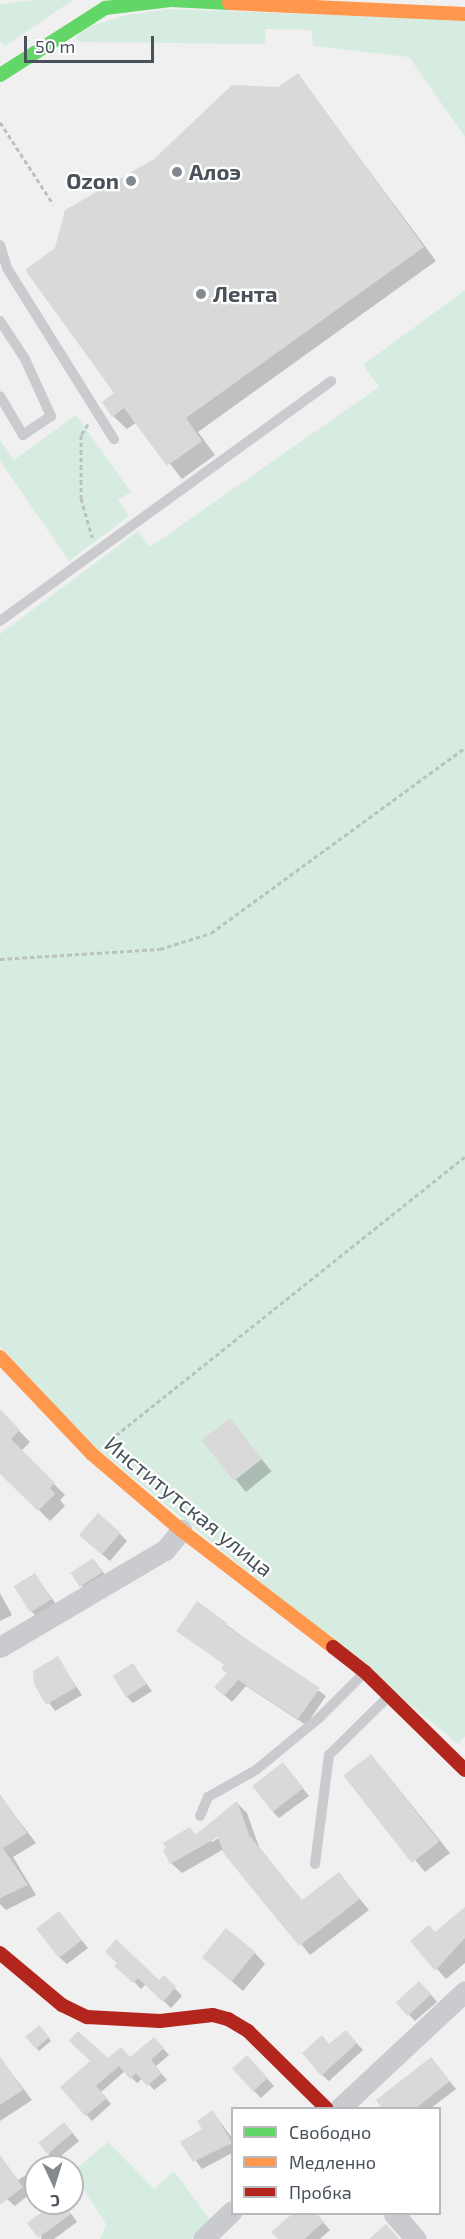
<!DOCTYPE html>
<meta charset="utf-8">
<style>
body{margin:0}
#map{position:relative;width:465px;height:2239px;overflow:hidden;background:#f0f0f0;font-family:"Exo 2",sans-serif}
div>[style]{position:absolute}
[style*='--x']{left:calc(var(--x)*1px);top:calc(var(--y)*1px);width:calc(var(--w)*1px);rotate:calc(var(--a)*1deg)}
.green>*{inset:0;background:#d7ece1}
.shadow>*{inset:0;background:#0003;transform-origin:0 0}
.building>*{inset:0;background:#d9d9da;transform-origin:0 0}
.path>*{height:3px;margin-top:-1.5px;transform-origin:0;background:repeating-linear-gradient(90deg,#b9c2c0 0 4.5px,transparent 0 7.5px)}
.lane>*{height:10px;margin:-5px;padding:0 5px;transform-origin:5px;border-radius:5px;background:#cacbce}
.street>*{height:21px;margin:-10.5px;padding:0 10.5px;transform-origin:10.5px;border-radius:10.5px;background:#cacbce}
.fast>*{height:14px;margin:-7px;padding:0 7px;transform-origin:7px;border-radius:7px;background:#63d668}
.slow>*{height:14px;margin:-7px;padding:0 7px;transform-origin:7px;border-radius:7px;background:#ff974d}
.jam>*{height:14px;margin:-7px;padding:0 7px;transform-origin:7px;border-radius:7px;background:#b3261e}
.dots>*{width:16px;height:16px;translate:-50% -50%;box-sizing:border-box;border:3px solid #fff;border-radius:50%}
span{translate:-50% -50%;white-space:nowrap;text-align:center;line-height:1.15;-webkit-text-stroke:4.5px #fff;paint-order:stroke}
.poi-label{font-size:22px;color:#49515a;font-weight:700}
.left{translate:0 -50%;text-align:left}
.right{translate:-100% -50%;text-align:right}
.street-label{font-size:22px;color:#49515a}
.legend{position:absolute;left:231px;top:2107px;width:210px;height:108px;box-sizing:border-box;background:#fff;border:2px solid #b6b9bd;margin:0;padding:8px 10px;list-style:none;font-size:18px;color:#49515a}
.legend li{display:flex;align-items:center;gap:12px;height:30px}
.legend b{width:30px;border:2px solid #b6b9bd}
.north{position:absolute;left:24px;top:2155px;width:60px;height:60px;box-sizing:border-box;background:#fff;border:2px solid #b6b9bd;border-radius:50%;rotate:176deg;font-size:16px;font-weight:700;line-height:24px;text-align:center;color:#49515a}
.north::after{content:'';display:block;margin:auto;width:21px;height:27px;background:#83898e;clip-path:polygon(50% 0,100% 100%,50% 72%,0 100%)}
.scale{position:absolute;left:24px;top:36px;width:130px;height:27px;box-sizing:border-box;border:3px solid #49515a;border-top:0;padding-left:8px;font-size:18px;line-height:21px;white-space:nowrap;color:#49515a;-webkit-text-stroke:4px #fff;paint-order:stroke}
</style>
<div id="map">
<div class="green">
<i style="clip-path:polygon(34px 0,73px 0,5px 46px,0 41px,0 4px)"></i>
<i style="clip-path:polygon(168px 9px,465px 20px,465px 137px,409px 57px,313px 46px,311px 30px,265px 29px,265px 44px,79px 42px,75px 38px,90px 26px,127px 15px)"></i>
<i style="clip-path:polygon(465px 290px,465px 1736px,458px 1744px,87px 1440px,0 1346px,0 634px,138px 531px,150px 547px,379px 387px,363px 365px)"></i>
<i style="clip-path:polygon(76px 415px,131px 492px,118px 500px,129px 516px,69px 561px,0 461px,0 440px,14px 460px)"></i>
<i style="clip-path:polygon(108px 2142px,154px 2189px,174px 2171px,211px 2221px,191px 2239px,100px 2239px,106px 2224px,72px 2172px)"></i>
</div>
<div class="shadow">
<i style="clip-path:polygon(298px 75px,436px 261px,198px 432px,215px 455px,182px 479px,137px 422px,127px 429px,113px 416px,116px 393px,279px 88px)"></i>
<i style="clip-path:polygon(0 1411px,30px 1442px,21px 1451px,65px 1495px,60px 1500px,65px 1506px,50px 1521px,8px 1479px,0 1452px)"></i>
<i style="left:230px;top:1420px;width:66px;height:33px;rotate:51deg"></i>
<i style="clip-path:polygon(120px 1534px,127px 1541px,110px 1561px,88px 1542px)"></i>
<i style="clip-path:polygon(93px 1559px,109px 1580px,87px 1593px,72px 1573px)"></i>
<i style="clip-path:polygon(35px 1575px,58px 1607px,39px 1619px,32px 1612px)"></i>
<i style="clip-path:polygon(0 1593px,12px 1615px,0 1621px)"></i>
<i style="clip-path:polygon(197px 1604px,326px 1696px,306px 1725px,246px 1686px,232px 1702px,223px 1694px,228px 1674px,225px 1665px,178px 1631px)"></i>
<i style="clip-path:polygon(57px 1658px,82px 1695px,55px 1711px,35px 1683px)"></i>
<i style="clip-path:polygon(133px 1665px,152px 1691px,133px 1703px,126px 1696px)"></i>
<i style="clip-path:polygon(283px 1764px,309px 1796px,279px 1818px,272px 1811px)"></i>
<i style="clip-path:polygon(381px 1767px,450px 1853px,425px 1872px,346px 1776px)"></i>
<i style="clip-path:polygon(3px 1800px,36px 1843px,13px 1857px,36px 1895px,6px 1910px,0 1904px)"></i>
<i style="clip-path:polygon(evenodd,237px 1803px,247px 1813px,259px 1847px,303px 1902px,339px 1874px,369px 1910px,310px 1955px,224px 1849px,182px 1873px,171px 1863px,190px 1829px,196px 1835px,237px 1803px,226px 1834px,212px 1842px,211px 1841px,216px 1836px,226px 1834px)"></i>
<i style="clip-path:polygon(465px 1909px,465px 1963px,446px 1979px,412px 1941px,436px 1933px)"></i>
<i style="clip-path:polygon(59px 1913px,88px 1948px,67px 1964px,59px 1957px)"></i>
<i style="clip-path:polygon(107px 1952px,159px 1982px,164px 1977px,182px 1996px,171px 2008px,146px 1984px,141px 1989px)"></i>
<i style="clip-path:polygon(255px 1953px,265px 1964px,243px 1991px,215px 1967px)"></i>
<i style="clip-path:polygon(427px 1990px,437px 2002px,415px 2021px,408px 2014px)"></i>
<i style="clip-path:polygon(42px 2030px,51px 2041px,39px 2051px,27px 2037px)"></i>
<i style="clip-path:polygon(352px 2038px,363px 2050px,329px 2081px,322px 2075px,330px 2045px)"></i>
<i style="clip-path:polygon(154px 2039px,169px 2055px,155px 2067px,167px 2080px,154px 2090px,143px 2078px,137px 2083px,125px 2071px,101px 2092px,111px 2104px,92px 2121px,62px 2087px,108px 2060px,130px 2058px)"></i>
<i style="clip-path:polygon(431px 2059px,456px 2089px,431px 2108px,384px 2108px)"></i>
<i style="clip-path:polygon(3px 2062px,32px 2100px,0 2121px,0 2064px)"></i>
<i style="clip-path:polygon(254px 2064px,274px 2086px,261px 2098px,254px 2091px)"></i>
<i style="clip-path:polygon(213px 2112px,232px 2138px,232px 2153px,202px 2169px,182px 2142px,204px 2129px)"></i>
<i style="clip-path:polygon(71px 2131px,79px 2141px,55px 2161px,48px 2154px)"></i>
<i style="clip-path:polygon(0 2156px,18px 2180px,36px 2169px,36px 2200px,31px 2193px,15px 2206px,7px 2199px,0 2189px)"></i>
<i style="clip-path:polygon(38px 2203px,63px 2203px,77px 2222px,54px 2239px,41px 2239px,44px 2212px)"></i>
<i style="clip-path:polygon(294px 2214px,316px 2214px,330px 2230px,320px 2239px,280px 2239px,273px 2232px)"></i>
</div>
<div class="building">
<i style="clip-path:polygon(298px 73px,424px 247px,186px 418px,202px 441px,167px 466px,124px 408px,112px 417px,102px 402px,114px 393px,25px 270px,55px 248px,65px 210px,154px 159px,232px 85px,278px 87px)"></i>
<i style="clip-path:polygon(0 1409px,20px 1430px,11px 1439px,55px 1483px,50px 1488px,55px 1494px,38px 1511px,0 1474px)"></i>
<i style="left:230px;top:1418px;width:52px;height:36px;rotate:52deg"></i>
<i style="left:98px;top:1513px;width:30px;height:29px;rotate:41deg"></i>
<i style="left:93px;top:1558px;width:17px;height:27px;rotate:57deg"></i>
<i style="left:35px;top:1573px;width:31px;height:25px;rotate:58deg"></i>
<i style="clip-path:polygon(197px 1601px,227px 1623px,225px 1625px,320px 1688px,298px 1719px,238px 1680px,224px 1696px,214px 1687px,227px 1673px,221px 1669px,224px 1664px,176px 1631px)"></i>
<i style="clip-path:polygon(58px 1656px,76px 1687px,46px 1705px,34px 1684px,33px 1671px)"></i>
<i style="left:133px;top:1663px;width:25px;height:24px;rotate:58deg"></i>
<i style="left:371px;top:1754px;width:111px;height:35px;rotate:52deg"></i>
<i style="left:283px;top:1762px;width:33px;height:39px;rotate:52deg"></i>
<i style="clip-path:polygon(0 1794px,27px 1833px,3px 1848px,28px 1885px,0 1898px)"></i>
<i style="clip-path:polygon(237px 1801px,249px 1835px,302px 1900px,339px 1872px,360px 1899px,299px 1946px,224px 1854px,218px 1837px,170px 1864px,163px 1850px,166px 1848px,163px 1843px,190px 1827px,195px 1835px)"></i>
<i style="clip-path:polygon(465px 1907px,465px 1938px,435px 1971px,410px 1941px,429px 1925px,435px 1932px)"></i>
<i style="left:59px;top:1911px;width:37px;height:29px;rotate:52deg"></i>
<i style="left:226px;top:1928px;width:38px;height:38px;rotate:39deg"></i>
<i style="clip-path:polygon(116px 1939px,159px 1980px,164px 1975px,176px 1987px,163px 2002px,138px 1978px,133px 1983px,114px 1966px,117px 1963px,105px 1952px)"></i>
<i style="left:419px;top:1981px;width:18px;height:32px;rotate:47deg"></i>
<i style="left:39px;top:2025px;width:16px;height:18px;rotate:50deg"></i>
<i style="clip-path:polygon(346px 2030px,357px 2043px,321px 2076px,302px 2053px,322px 2035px,329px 2044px)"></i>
<i style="clip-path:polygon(78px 2031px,108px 2058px,121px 2047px,130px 2057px,154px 2037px,164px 2048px,151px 2060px,162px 2073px,147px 2086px,136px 2073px,130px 2079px,119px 2066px,96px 2086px,107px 2098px,85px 2116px,60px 2087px,90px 2061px,69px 2041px)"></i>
<i style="left:247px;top:2055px;width:31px;height:20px;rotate:48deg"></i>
<i style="clip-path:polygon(0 2056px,23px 2090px,0 2105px)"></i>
<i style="clip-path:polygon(431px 2057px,450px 2081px,415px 2109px,382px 2109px,376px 2100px)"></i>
<i style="clip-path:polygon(213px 2110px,232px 2143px,193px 2162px,180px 2142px,202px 2129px,197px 2121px)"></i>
<i style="left:64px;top:2122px;width:14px;height:33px;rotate:51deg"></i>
<i style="clip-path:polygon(0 2155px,23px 2187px,0 2205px)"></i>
<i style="clip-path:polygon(36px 2203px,63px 2203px,71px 2214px,38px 2238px,27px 2223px,42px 2212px)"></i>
<i style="clip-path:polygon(292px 2214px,317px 2214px,324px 2222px,304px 2239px,278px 2239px,271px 2232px)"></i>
<i style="clip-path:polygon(386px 2224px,399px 2239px,369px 2239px)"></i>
</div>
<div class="path">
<i style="--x:0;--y:122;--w:98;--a:57.1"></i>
<i style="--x:88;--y:424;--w:13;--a:122"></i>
<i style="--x:81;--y:435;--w:63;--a:90"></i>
<i style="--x:81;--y:498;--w:41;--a:74.2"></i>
<i style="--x:0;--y:959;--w:160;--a:-3.6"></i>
<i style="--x:160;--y:949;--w:53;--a:-17.4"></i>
<i style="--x:211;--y:933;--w:314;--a:-36.1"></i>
<i style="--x:110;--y:1440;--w:454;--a:-38.6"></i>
</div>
<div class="lane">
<i style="--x:0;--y:245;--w:24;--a:73"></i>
<i style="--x:7;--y:268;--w:202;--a:58"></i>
<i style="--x:0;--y:321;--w:45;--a:56.7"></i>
<i style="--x:25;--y:359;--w:63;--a:65.5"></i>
<i style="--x:51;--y:416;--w:34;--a:146"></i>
<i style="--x:23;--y:435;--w:45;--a:-120.5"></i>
<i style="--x:0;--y:621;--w:409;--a:-35.9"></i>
<i style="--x:200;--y:1816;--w:21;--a:-67"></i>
<i style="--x:208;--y:1797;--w:55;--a:-29.4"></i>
<i style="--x:256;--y:1770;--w:82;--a:-39.5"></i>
<i style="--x:319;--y:1718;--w:65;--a:-45"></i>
<i style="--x:315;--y:1864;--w:110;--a:-82.7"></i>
<i style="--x:329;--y:1755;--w:84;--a:-44.5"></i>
</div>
<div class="street">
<i style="--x:0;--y:1647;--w:191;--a:-30.5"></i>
<i style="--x:165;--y:1550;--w:26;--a:-51"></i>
<i style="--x:340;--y:2108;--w:171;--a:-43.1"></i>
<i style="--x:394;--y:2214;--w:33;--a:49"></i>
<i style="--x:203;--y:2239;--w:40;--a:-44"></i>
</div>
<div class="fast">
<i style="--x:0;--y:75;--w:125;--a:-32.5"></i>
<i style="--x:105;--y:8;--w:66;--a:-6.9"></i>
<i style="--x:171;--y:0;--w:58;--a:3"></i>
</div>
<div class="slow">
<i style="--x:229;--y:3;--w:236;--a:2.7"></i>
<i style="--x:0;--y:1357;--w:134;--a:46.5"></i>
<i style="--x:92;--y:1454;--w:117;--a:40.5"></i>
<i style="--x:181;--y:1530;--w:192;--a:37.6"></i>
</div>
<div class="jam">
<i style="--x:333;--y:1647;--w:41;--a:38"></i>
<i style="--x:365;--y:1672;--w:140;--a:44.4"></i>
<i style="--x:0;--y:1953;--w:81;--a:40"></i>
<i style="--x:62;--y:2005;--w:28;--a:26"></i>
<i style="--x:87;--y:2017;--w:73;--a:3.1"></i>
<i style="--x:160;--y:2021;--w:53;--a:-6.5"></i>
<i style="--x:213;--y:2015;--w:16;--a:15"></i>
<i style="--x:228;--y:2019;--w:23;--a:31"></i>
<i style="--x:248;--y:2031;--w:110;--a:44.6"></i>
</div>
<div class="dots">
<i style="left:177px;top:172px;background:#83898e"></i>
<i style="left:131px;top:181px;background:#83898e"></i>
<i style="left:201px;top:294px;background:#83898e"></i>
</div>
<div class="poi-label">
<span class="left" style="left:189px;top:172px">Алоэ</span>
<span class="right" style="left:119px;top:181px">Ozon</span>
<span class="left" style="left:213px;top:294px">Лента</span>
</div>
<div class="street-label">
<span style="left:189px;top:1506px;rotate:39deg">Институтская улица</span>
</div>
<ul class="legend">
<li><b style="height:8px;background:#63d668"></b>Свободно</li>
<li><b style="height:8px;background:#ff974d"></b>Медленно</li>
<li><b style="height:8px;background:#b3261e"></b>Пробка</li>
</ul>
<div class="north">С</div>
<div class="scale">50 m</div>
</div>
